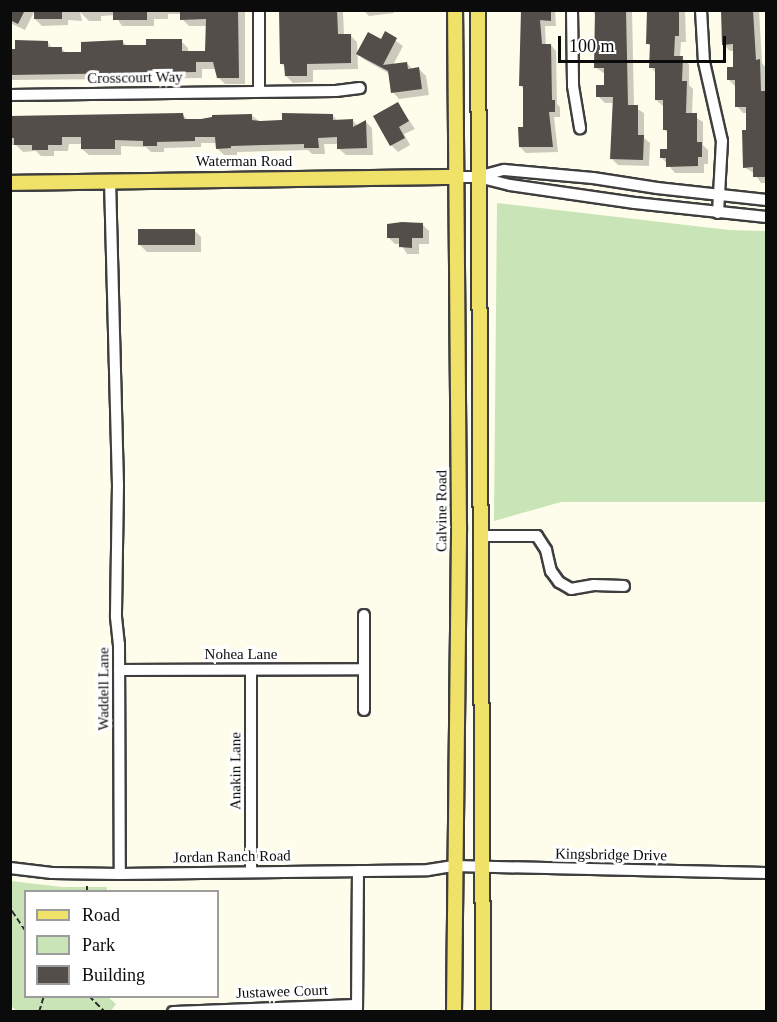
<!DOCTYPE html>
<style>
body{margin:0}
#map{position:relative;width:777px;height:1022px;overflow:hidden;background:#fefdeb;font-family:"Times New Roman",serif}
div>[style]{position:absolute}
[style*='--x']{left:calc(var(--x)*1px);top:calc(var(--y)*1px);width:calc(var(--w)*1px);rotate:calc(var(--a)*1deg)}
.green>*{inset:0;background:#c9e5b7}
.shadow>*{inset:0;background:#0003}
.building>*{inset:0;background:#534e49;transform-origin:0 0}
.path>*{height:2px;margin-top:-1px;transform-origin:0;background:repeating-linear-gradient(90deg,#2d2d2d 0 6px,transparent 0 9px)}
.roads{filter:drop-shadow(2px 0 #3e3e3e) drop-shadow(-2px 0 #3e3e3e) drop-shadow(0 2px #3e3e3e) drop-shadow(0 -2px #3e3e3e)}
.minor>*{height:10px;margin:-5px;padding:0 5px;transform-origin:5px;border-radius:5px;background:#fff}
.major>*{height:14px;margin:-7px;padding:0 7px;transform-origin:7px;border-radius:7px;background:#f0e169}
span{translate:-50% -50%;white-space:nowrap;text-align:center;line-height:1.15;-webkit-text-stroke:6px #fff;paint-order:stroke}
.street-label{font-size:15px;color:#0b0b0b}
.frame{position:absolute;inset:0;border:12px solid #0b0b0b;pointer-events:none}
.legend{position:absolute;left:24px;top:890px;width:195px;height:108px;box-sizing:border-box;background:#fff;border:2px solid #9d9d9d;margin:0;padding:8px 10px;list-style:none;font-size:18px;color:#0b0b0b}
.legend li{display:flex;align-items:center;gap:12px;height:30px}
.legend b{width:30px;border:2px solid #9d9d9d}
.scale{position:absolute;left:558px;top:36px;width:168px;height:27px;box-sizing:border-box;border:3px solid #0b0b0b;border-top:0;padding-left:8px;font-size:18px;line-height:21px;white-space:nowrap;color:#0b0b0b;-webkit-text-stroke:4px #fff;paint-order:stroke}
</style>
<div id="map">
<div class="green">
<i style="clip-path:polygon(497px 203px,729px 230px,766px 231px,766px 502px,561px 502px,494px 521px)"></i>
<i style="clip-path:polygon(11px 881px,62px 887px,107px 887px,107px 891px,26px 892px,26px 996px,108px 997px,116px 1004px,111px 1011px,17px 1011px,11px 1006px)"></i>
</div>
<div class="shadow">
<i style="clip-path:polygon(10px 10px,35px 10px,25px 30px,10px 23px)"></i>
<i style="clip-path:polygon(35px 10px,245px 10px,245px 84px,225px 84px,218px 77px,216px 69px,202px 69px,202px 78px,10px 80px,10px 50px,48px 43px,53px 49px,61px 48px,66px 53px,82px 53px,123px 42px,127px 46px,148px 47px,181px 41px,188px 48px,188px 53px,207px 52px,208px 26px,189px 26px,182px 19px,182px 14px,168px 14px,168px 19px,154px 19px,154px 26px,122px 26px,115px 15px,101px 16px,101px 21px,89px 21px,80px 12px,82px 21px,68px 20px,68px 25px,42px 26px,35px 19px)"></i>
<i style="clip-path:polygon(281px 10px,356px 10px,343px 11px,344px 35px,350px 35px,357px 42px,358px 69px,313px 70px,313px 82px,293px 83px,286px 76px,286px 68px,281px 63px)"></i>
<i style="clip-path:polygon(363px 10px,393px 10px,394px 13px,369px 16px)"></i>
<i style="clip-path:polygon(523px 10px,555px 10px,556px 26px,545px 26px,546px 46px,551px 45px,556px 51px,557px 104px,560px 107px,560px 117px,554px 117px,558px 152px,526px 153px,520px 147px,524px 128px,525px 90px,521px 86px)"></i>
<i style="clip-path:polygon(593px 10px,632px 10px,634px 107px,644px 113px,644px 138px,650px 143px,649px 166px,618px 165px,612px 159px,615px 103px,605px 103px,598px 96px,606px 86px,605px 74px,595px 67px,596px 18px)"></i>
<i style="clip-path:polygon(646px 10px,685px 10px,686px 42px,681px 42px,680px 57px,689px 64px,689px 85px,693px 89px,692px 115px,703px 122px,703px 145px,708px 150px,708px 164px,704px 164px,704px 173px,675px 173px,662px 158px,668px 150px,668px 133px,665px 130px,663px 106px,656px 100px,656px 73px,651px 67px,651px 47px,648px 44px,648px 17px)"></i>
<i style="clip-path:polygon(723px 10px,759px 10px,762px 63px,766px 68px,766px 183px,761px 183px,755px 174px,744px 167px,747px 113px,743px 113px,737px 106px,735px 86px,728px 79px,735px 69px,734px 51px,730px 51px,723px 44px)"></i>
<i style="clip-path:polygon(385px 33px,403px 46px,393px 65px,407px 63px,413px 70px,419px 69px,426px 76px,429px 95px,399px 99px,393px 92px,390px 74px,365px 60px,358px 54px,382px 41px)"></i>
<i style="clip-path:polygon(398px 104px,415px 129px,404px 134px,410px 145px,398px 152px,391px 145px)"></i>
<i style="clip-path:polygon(183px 115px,189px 121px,251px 115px,260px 122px,332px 115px,338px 121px,353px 121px,358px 126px,366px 122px,372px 128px,373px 155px,346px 155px,339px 149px,339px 144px,324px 144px,325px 154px,312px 154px,308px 150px,237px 152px,237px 155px,224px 155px,217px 148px,217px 143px,201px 143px,201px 147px,164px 148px,164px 152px,151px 152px,146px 147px,121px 146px,121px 155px,89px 155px,82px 149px,82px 144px,69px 144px,68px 151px,54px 151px,54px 156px,41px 156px,36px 151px,23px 152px,16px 145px,10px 145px,10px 116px)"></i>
<i style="clip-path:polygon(422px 224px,429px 231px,429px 244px,419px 244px,419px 254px,407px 254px,401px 244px,395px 244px,388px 237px)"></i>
<i style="clip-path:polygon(194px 230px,201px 237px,201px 252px,147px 252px,140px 245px)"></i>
</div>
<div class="building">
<i style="clip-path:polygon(10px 10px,25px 10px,18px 24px,10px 20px)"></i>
<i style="left:34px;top:10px;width:28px;height:9px"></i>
<i style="left:113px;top:10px;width:34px;height:10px"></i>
<i style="clip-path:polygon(180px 10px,238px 10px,239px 78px,217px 78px,213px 62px,196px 62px,196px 72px,10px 75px,10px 49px,15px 49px,15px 40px,48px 41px,48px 47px,62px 47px,62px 52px,81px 52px,81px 42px,123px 40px,123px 45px,146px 45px,146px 39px,182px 39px,182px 51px,205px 51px,206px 19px,180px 20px)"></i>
<i style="clip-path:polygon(279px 10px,337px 10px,338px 34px,351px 34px,351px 63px,307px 64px,307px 76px,285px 76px,284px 64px,280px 64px)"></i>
<i style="clip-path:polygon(521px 10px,551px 10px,551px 21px,540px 20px,542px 44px,551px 44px,552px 100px,555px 100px,555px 112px,549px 112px,553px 147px,519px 147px,518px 127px,523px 127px,523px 86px,519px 86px)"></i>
<i style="clip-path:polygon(595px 10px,626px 10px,628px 105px,638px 105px,638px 135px,644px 135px,643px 160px,610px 159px,613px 97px,596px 97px,596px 85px,604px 85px,604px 68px,594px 68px)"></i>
<i style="clip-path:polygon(647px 10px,679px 10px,679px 36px,675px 36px,674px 56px,683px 56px,682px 81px,687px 81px,686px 113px,697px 113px,697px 142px,702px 142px,702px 157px,698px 157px,698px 166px,666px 167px,666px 158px,660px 158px,660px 149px,667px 149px,667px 130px,663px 130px,663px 100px,655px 100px,655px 68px,649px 68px,650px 44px,646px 44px)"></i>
<i style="clip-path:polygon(721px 10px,753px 10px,756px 60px,760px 59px,761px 91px,766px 91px,766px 177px,753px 177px,753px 167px,743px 168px,742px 130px,746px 130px,746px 107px,735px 107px,735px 80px,727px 80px,727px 67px,733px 67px,733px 44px,722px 45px)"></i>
<i style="clip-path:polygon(385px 31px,397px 38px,383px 65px,407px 62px,408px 69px,419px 67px,422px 89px,391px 93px,388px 71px,356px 54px,368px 32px,381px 39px)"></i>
<i style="clip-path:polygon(398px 102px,409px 121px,399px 127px,405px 138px,390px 146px,373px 116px)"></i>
<i style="clip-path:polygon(183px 113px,184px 119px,201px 119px,212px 117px,212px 115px,252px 114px,252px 120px,260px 121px,282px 120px,282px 113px,333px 114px,333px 120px,353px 119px,353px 127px,366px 120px,367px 148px,337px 149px,337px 137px,318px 138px,319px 148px,304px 148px,304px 144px,231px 146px,231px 148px,216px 149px,215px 137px,195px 137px,195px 141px,157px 142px,157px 146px,143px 146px,143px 141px,115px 140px,115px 149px,81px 149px,81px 137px,62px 137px,62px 145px,48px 145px,48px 150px,32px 150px,32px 145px,14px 145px,14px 138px,10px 138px,10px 116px)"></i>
<i style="clip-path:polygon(402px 222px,423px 223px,423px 238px,412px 238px,412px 248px,399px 247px,399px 238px,387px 238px,387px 224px)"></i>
<i style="left:138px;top:229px;width:57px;height:16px"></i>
</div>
<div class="path">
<i style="--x:87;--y:892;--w:7;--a:-90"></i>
<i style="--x:10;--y:901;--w:10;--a:79"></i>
<i style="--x:12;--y:911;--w:25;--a:56"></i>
<i style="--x:89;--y:996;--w:23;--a:45"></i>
<i style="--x:39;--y:1012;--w:17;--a:-73"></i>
</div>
<div class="roads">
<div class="minor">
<i style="--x:259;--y:10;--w:81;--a:90"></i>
<i style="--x:572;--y:10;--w:76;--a:89.2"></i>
<i style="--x:573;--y:86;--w:43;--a:80.5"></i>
<i style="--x:701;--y:10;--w:52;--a:86.7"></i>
<i style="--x:704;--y:62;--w:81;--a:77.2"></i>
<i style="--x:722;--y:141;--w:72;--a:93.2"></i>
<i style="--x:10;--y:95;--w:326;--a:-0.7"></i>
<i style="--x:336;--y:91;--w:24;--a:-7"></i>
<i style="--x:481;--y:176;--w:24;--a:-15"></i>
<i style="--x:504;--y:170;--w:89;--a:5.1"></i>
<i style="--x:593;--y:178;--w:65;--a:8.9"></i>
<i style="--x:657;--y:188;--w:110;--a:6.3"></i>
<i style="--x:456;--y:177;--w:22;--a:0"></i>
<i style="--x:478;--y:177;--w:33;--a:14"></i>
<i style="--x:510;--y:185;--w:126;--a:8.2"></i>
<i style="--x:635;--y:203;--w:132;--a:6.1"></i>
<i style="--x:110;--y:180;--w:305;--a:88.5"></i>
<i style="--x:118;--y:485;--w:132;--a:90.9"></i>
<i style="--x:116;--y:617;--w:27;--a:84"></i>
<i style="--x:119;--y:644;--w:230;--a:89.8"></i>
<i style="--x:482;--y:536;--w:55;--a:0"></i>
<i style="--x:537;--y:536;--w:17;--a:57"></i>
<i style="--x:546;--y:550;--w:22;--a:77"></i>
<i style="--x:551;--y:571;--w:14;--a:54"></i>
<i style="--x:559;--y:582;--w:14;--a:30"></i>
<i style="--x:571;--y:589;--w:23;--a:-10"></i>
<i style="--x:594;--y:585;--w:30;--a:2"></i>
<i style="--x:119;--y:670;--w:245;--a:-0.2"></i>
<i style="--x:251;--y:670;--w:201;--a:90"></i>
<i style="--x:364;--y:710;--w:95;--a:-90"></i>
<i style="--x:10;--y:868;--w:42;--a:6.8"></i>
<i style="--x:52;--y:873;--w:68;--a:0.8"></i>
<i style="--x:120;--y:874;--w:308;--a:-0.7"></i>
<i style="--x:428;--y:870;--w:26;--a:-9"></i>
<i style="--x:454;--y:866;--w:312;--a:1.3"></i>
<i style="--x:357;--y:1011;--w:140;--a:-89.6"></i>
<i style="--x:173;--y:1012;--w:184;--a:-2.2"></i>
</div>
<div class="major">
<i style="--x:478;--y:10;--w:1002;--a:89.71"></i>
<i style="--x:10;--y:183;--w:446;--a:-0.8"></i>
<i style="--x:454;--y:1012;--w:486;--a:-89.4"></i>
<i style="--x:459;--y:526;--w:516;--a:-90.44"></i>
</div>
</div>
<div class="street-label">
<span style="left:135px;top:78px;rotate:-1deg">Crosscourt Way</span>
<span style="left:244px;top:162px">Waterman Road</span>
<span style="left:442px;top:511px;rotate:-90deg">Calvine Road</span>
<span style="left:241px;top:655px">Nohea Lane</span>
<span style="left:104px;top:689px;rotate:-90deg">Waddell Lane</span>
<span style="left:236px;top:771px;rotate:-90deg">Anakin Lane</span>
<span style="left:611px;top:855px;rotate:1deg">Kingsbridge Drive</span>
<span style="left:232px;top:857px;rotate:-1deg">Jordan Ranch Road</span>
<span style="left:282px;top:992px;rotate:-2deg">Justawee Court</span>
</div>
<div class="frame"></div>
<ul class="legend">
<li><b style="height:8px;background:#f0e169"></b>Road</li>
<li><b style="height:16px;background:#c9e5b7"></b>Park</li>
<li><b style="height:16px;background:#534e49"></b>Building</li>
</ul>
<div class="scale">100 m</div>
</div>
